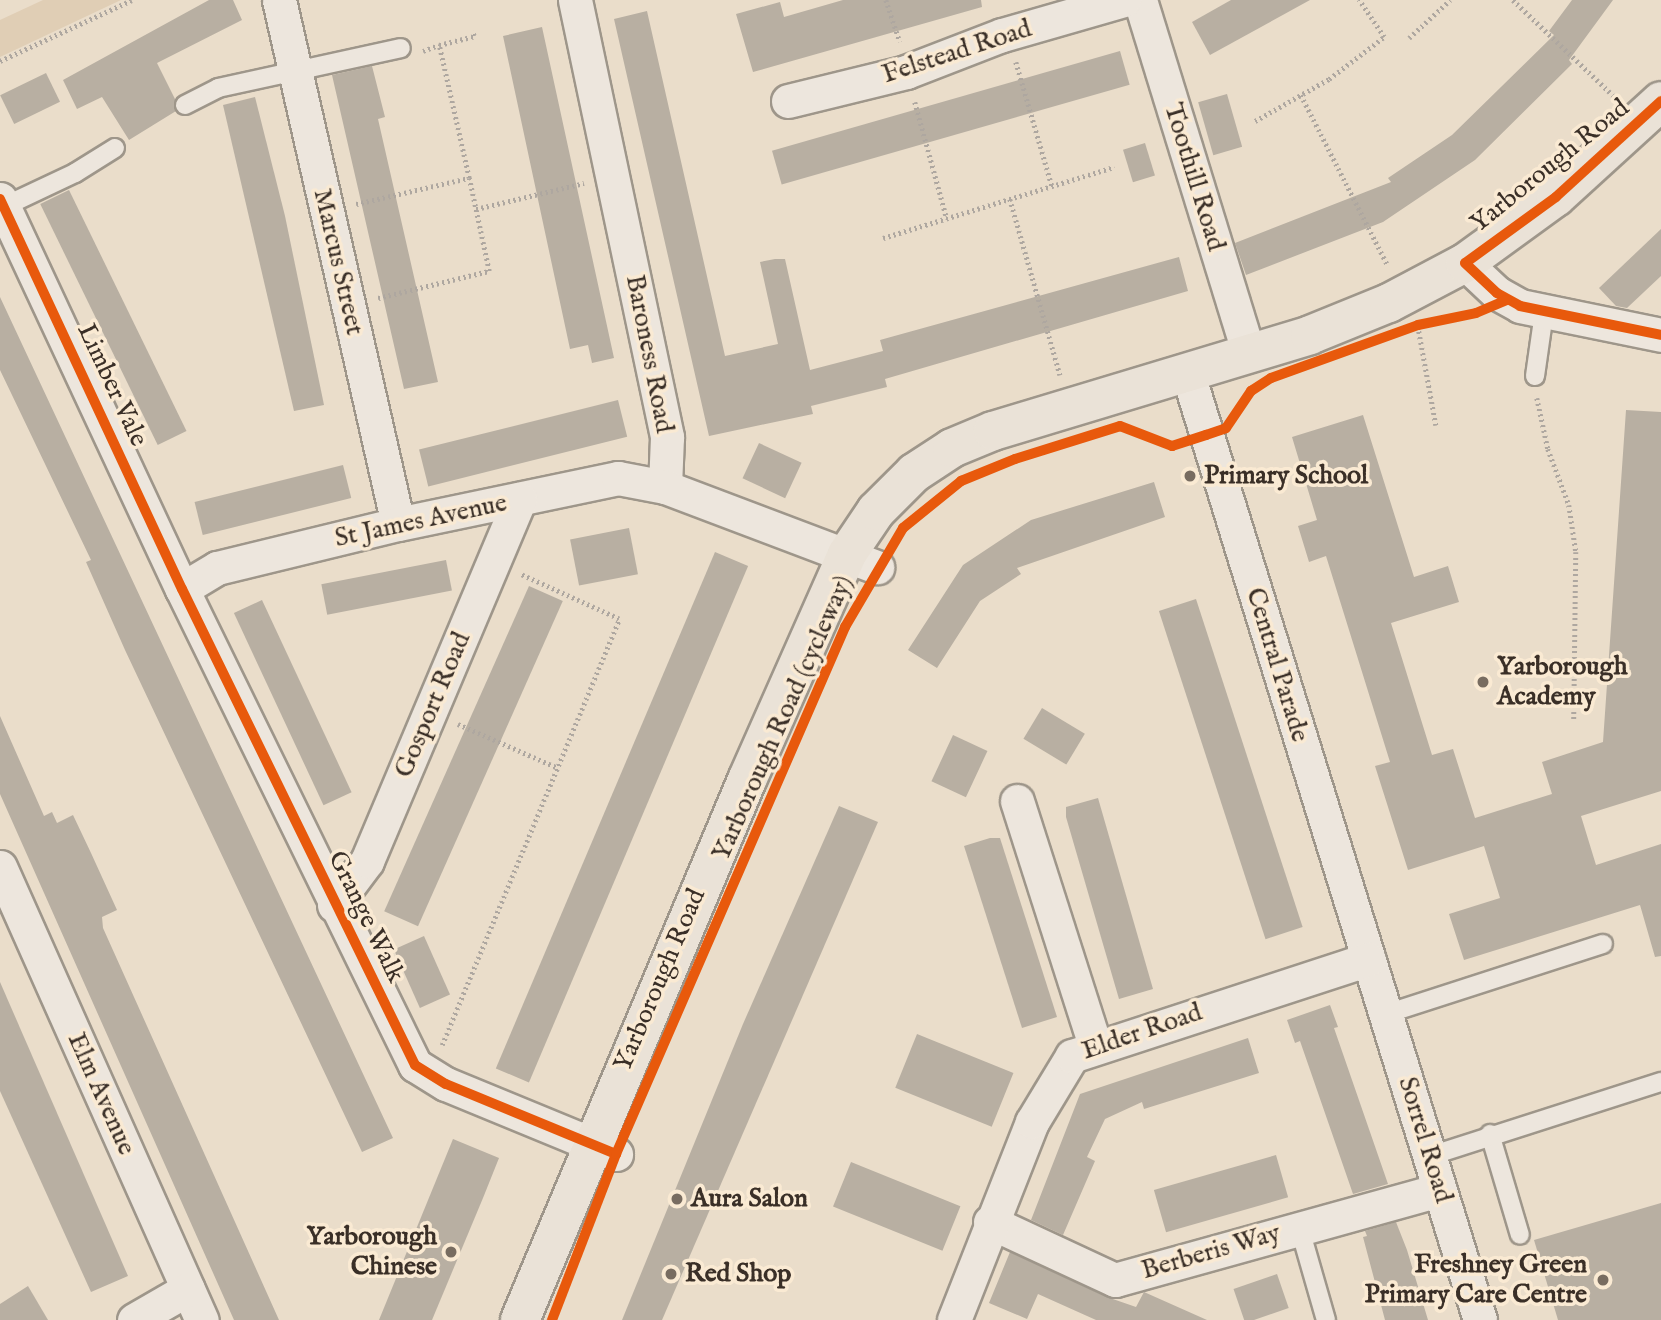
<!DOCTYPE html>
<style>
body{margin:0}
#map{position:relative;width:1661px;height:1320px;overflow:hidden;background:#eaddca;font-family:"IM FELL English",serif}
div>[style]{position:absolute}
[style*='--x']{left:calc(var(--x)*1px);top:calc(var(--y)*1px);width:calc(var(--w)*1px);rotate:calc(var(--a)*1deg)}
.green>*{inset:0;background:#e0ceb5}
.building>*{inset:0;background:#b8afa2;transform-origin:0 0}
.path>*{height:4.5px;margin-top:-2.25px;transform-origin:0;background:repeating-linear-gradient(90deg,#aea7a0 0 2px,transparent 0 5.5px)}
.roads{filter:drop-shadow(2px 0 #9e968a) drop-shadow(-2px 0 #9e968a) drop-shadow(0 2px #9e968a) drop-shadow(0 -2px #9e968a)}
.service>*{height:18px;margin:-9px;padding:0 9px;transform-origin:9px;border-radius:9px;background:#ede6dd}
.minor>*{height:33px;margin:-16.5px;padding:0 16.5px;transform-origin:16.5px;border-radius:16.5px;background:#ede6dd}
.primary>*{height:38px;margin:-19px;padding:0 19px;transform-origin:19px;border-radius:19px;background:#eae2d7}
.cycleway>*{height:10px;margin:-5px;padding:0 5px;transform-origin:5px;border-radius:5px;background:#e8590c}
.dots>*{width:19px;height:19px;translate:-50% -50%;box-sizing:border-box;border:4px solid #faead3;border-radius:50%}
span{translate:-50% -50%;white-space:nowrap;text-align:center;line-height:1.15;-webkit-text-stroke:7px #faead3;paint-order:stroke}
.street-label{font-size:26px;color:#3a2f27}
.poi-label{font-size:26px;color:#3a2f27;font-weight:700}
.left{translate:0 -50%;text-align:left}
.right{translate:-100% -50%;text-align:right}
</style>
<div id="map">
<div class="green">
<i style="clip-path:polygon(43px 0,121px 0,0 57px,0 20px)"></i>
</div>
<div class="building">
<i style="clip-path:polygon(209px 0,233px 0,242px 20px,157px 63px,175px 99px,176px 111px,129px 140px,102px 97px,77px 109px,63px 80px)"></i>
<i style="clip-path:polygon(843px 0,981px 0,982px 7px,753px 72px,736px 14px,780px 2px,784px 17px)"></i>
<i style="clip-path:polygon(1231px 0,1310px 0,1210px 55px,1192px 22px)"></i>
<i style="clip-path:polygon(1572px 0,1613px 0,1569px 60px,1572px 64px,1475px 160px,1383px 222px,1246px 275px,1235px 243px,1391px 182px,1388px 178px,1452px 135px,1554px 35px,1549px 31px)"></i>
<i style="clip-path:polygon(647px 11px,725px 356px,778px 344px,760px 262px,775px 259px,785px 259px,810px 370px,883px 351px,880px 340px,1179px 257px,1188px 291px,885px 379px,887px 387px,811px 406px,813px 414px,709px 436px,614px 19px)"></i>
<i style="clip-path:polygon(542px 27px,614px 358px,592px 363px,588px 345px,570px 349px,503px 36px)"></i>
<i style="left:1120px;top:51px;width:35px;height:362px;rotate:74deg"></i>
<i style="clip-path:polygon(372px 66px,385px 117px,378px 119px,438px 382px,404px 389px,332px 75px)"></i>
<i style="left:46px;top:73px;width:32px;height:51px;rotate:64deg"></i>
<i style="left:1227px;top:94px;width:55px;height:30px;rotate:74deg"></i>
<i style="clip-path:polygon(255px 97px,285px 216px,324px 405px,294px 411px,223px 105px)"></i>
<i style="left:1145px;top:143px;width:34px;height:23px;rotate:73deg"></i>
<i style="left:69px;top:190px;width:268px;height:32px;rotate:64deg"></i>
<i style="clip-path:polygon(1661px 229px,1661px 276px,1627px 308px,1616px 306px,1599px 288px)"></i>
<i style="clip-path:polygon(0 297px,393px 1138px,362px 1152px,125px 650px,86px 562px,91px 560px,0 370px)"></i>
<i style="left:618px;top:400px;width:38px;height:205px;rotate:76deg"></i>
<i style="clip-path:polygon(1626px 410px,1661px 412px,1661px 791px,1581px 816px,1596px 865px,1661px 844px,1661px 956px,1655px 957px,1640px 905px,1464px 960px,1449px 914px,1500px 898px,1484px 846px,1408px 870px,1375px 766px,1390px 762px,1326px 556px,1309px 562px,1298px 526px,1317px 520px,1292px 437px,1363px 415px,1414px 577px,1448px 566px,1459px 602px,1391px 623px,1432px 755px,1453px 749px,1475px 818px,1552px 794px,1542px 762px,1603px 742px)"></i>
<i style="left:759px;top:443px;width:47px;height:39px;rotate:25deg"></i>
<i style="left:343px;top:465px;width:34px;height:153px;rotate:76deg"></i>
<i style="clip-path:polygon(1154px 482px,1165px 517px,1017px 568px,1021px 574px,980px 601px,937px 668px,908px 650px,963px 565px,1031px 520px)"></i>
<i style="left:629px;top:528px;width:47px;height:60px;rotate:79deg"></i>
<i style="left:715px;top:552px;width:36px;height:561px;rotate:23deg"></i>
<i style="left:446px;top:560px;width:31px;height:127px;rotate:79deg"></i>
<i style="left:529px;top:586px;width:37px;height:356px;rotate:24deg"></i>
<i style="left:1196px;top:599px;width:345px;height:39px;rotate:72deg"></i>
<i style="left:262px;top:600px;width:212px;height:31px;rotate:65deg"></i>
<i style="left:1042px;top:708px;width:50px;height:36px;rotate:31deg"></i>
<i style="clip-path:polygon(0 716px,44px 816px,52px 812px,57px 823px,73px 815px,91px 853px,117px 910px,102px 917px,103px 928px,279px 1320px,234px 1320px,0 794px)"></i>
<i style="left:953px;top:735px;width:38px;height:51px;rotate:25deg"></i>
<i style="clip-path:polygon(1098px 798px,1153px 989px,1119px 999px,1066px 817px,1066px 807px)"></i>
<i style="clip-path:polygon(839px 806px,878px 822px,662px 1320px,622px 1320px,743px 1024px)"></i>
<i style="clip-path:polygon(990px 838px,1000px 838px,1057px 1017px,1022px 1028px,964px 846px)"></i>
<i style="left:424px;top:936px;width:64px;height:33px;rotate:66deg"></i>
<i style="clip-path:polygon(0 982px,128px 1276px,91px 1292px,0 1091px)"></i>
<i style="clip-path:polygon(1330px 1005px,1338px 1027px,1334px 1028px,1388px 1184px,1353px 1194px,1300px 1041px,1295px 1043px,1287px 1020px)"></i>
<i style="left:917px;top:1034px;width:104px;height:58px;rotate:22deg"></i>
<i style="clip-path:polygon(1248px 1038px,1259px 1073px,1144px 1109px,1142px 1102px,1105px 1119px,1087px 1157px,1095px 1161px,1063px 1235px,1031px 1220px,1080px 1094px)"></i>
<i style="clip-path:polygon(453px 1139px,499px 1158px,483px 1198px,432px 1320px,379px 1320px)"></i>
<i style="left:1276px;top:1155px;width:44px;height:127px;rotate:74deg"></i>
<i style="left:851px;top:1162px;width:118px;height:48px;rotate:22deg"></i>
<i style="clip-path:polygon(1661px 1203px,1661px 1320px,1558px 1320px,1534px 1240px)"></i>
<i style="clip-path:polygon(1396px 1222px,1407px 1250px,1428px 1320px,1385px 1320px,1363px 1237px,1367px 1236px,1365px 1231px)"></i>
<i style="clip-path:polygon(1010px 1252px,1107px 1297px,1136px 1307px,1144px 1292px,1207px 1320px,1096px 1320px,1038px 1294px,1027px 1319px,989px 1303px)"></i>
<i style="left:1277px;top:1274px;width:36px;height:46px;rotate:71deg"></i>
<i style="clip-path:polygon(28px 1286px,48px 1320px,0 1320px,0 1304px)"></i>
</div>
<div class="path">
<i style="--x:886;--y:0;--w:44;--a:71.6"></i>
<i style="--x:1513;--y:0;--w:142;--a:43.6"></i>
<i style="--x:1409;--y:38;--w:56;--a:-42.8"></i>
<i style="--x:423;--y:51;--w:17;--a:-21"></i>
<i style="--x:0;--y:61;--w:145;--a:-24.8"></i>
<i style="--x:1016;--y:62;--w:129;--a:73.8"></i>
<i style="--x:1301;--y:95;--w:192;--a:63"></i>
<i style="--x:915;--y:102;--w:121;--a:74.7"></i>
<i style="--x:1255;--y:121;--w:85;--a:-29.6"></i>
<i style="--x:1329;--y:79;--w:69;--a:-37.4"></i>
<i style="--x:1384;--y:37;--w:45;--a:-124"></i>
<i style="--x:1010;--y:199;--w:183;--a:74.1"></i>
<i style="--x:356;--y:204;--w:116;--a:-13"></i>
<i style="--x:469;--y:178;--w:136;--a:-102.7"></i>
<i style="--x:439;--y:45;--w:36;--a:-14"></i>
<i style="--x:474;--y:36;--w:5;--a:-112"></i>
<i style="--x:476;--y:209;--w:111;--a:-13.5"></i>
<i style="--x:883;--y:238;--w:242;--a:-17.1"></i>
<i style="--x:378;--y:298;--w:114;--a:-13.7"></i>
<i style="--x:489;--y:271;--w:95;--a:-102.1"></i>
<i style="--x:1418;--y:326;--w:101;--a:79.7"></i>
<i style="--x:1537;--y:398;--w:52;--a:77.8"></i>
<i style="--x:1548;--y:449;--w:60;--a:69.4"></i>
<i style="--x:1569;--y:505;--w:48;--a:81.5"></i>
<i style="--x:1576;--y:552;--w:168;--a:90.7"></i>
<i style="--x:458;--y:724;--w:107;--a:23.7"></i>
<i style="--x:442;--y:1045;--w:461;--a:-67.4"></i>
<i style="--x:619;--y:619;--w:109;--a:-155.6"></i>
</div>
<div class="roads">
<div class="service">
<i style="--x:185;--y:105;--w:37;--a:-27"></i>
<i style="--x:218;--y:88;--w:187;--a:-12.3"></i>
<i style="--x:3;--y:207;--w:80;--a:-25.3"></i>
<i style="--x:75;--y:173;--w:47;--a:-32"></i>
<i style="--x:1535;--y:376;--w:64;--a:-81.9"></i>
<i style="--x:1386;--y:1014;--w:228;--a:-17.9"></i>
<i style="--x:1490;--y:1134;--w:105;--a:73.5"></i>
<i style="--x:1430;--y:1156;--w:243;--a:-17.8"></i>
<i style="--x:1299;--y:1226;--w:98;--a:74"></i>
</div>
<div class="minor">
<i style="--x:279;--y:0;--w:537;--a:77.21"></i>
<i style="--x:575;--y:0;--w:447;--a:78.1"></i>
<i style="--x:667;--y:437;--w:50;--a:92.3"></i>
<i style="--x:665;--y:487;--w:227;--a:20.7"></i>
<i style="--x:1140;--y:0;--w:370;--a:72.9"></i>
<i style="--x:788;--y:101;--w:122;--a:-13.8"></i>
<i style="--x:906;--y:72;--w:103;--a:-21.1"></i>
<i style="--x:1002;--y:35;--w:127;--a:-16"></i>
<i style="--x:0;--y:199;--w:430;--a:65"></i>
<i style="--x:182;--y:589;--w:530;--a:63.92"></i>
<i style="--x:415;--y:1065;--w:36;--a:32"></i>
<i style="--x:446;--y:1084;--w:184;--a:22.4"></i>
<i style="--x:1465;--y:263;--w:44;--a:43.2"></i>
<i style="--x:1497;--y:293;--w:26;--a:29"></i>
<i style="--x:1520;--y:306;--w:144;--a:11.6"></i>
<i style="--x:1187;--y:371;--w:993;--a:72.84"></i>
<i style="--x:182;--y:589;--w:41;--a:-31"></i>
<i style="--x:217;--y:568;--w:186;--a:-13.7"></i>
<i style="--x:398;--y:524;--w:225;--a:-11.8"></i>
<i style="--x:618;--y:478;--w:48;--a:10.8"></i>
<i style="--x:1017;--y:801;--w:256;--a:72.3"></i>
<i style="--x:0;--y:867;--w:496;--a:66"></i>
<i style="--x:334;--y:905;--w:55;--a:-53.1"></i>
<i style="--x:367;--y:861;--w:393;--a:-67.1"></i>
<i style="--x:990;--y:1222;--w:138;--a:24.9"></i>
<i style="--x:1115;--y:1280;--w:337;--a:-15.5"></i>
<i style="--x:134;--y:1320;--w:62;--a:-29.9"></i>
<i style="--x:954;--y:1320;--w:213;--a:-68.5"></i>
<i style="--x:1032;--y:1122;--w:77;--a:-58.8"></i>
<i style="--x:1072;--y:1056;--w:312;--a:-18.1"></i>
</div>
<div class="primary">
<i style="--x:520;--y:1320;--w:586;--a:-67.2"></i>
<i style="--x:747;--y:780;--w:247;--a:-66.1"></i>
<i style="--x:847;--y:554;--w:52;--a:-56"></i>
<i style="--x:876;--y:511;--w:54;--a:-45"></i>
<i style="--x:914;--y:473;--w:45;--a:-33.3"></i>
<i style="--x:952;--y:448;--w:44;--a:-22.5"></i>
<i style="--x:993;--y:431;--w:331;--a:-16.8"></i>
<i style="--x:1310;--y:335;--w:85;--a:-22.1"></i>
<i style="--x:1389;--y:303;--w:86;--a:-27.8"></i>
<i style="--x:1465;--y:263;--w:112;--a:-36"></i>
<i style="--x:1556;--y:197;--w:142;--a:-42.4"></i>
</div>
</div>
<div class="cycleway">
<i style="--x:1661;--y:101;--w:142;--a:137.6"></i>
<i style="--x:1556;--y:197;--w:112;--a:144"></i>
<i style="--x:1465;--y:263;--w:44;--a:43.2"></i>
<i style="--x:1497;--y:293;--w:26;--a:29"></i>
<i style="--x:1520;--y:306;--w:144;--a:11.6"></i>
<i style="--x:0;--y:199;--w:430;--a:65"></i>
<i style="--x:182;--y:589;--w:530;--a:63.92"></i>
<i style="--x:415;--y:1065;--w:36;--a:32"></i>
<i style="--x:446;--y:1084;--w:184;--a:22.4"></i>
<i style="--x:552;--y:1320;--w:178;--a:-68.9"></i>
<i style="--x:616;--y:1154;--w:575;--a:-66.51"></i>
<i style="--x:845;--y:627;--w:115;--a:-59.6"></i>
<i style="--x:903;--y:528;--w:75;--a:-39"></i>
<i style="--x:961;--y:481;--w:58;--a:-22.2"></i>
<i style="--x:1015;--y:459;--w:110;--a:-17.4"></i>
<i style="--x:1120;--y:426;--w:56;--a:21"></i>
<i style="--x:1172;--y:446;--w:36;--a:-18"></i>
<i style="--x:1206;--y:435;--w:21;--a:-19"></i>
<i style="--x:1226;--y:428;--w:45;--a:-56"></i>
<i style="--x:1251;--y:391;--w:24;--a:-33"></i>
<i style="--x:1271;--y:378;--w:156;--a:-19.8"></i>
<i style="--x:1418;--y:325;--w:59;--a:-11.7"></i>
<i style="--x:1476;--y:313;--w:33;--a:-23"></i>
</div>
<div class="dots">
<i style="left:1190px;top:476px;background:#786c60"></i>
<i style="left:1483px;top:682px;background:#786c60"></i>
<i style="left:677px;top:1199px;background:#786c60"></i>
<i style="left:451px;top:1252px;background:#786c60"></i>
<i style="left:671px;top:1274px;background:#786c60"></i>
<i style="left:1603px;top:1280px;background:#786c60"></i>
</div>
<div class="street-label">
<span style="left:957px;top:52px;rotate:-18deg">Felstead Road</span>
<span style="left:1550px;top:166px;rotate:-39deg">Yarborough Road</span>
<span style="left:1194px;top:177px;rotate:73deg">Toothill Road</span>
<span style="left:338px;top:262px;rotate:77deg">Marcus Street</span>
<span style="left:649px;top:354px;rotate:79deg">Baroness Road</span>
<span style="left:112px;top:385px;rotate:65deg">Limber Vale</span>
<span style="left:421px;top:521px;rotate:-12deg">St James Avenue</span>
<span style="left:1277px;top:665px;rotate:73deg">Central Parade</span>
<span style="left:433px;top:705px;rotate:-67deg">Gosport Road</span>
<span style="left:783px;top:718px;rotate:-66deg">Yarborough Road (cycleway)</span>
<span style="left:366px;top:917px;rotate:64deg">Grange Walk</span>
<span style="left:660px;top:980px;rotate:-67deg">Yarborough Road</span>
<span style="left:1142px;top:1032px;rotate:-19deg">Elder Road</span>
<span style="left:101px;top:1094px;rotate:66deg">Elm Avenue</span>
<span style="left:1425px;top:1140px;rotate:73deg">Sorrel Road</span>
<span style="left:1211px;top:1252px;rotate:-16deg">Berberis Way</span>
</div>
<div class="poi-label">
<span class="left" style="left:1204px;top:476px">Primary School</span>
<span class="left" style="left:1497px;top:682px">Yarborough<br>Academy</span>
<span class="left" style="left:691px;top:1199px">Aura Salon</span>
<span class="right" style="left:437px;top:1252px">Yarborough<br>Chinese</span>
<span class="right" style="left:1587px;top:1280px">Freshney Green<br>Primary Care Centre</span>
<span class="left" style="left:685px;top:1274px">Red Shop</span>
</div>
</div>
